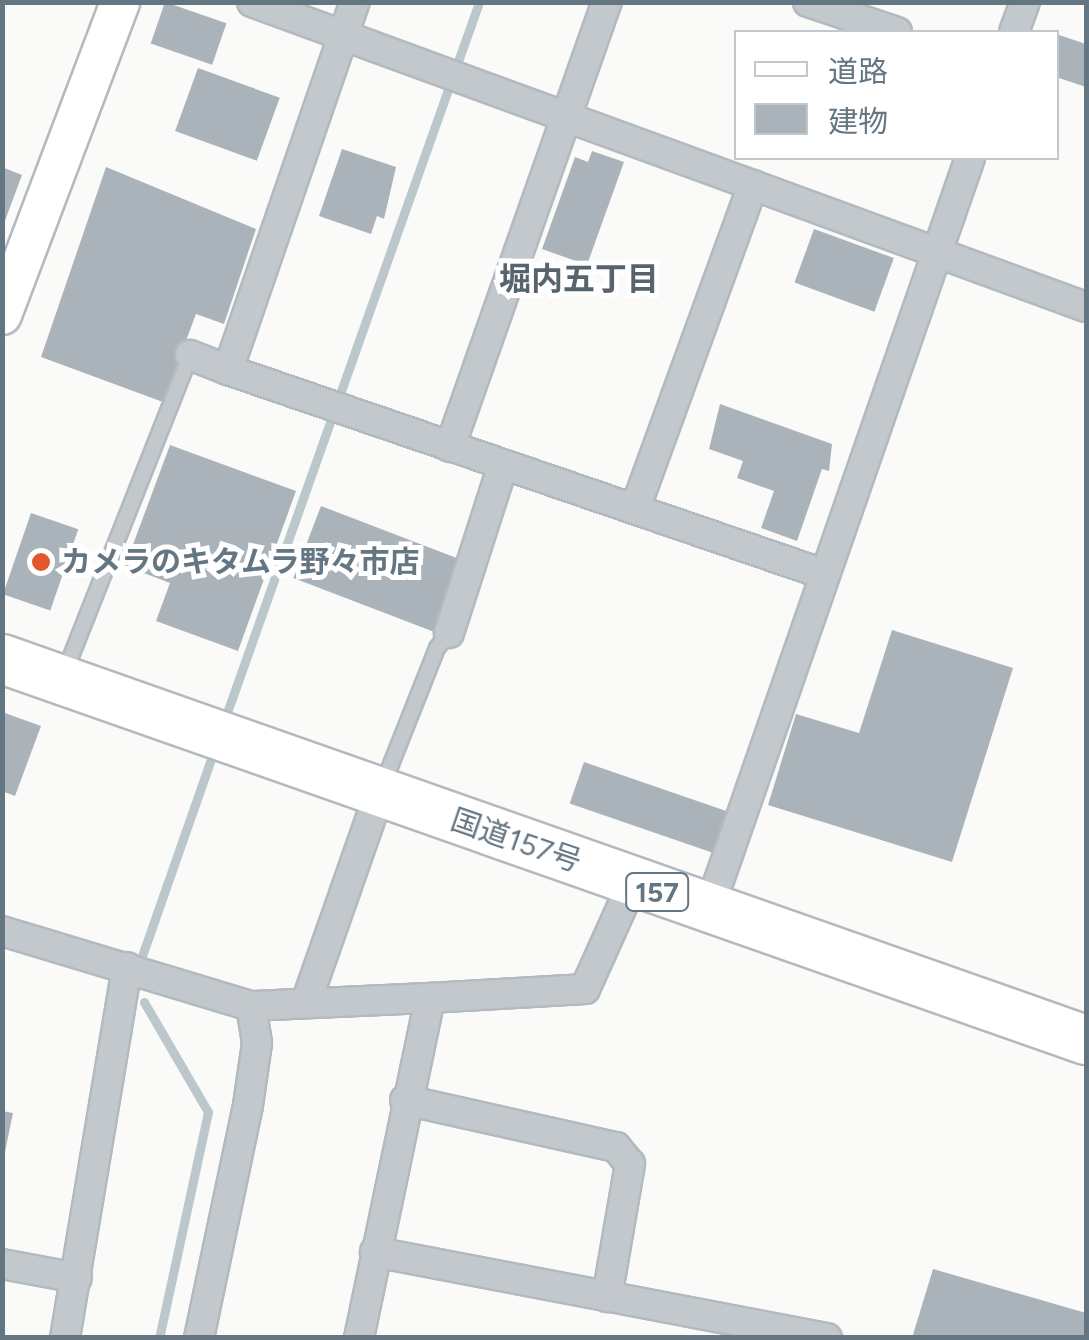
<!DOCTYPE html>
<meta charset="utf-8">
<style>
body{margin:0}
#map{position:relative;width:1089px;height:1340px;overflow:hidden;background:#fafaf8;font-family:Figtree,"Noto Sans JP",sans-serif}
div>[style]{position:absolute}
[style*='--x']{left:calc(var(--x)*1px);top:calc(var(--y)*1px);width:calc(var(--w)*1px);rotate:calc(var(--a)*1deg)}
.stream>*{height:9px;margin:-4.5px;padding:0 4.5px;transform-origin:4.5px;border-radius:4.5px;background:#bbc7cb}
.building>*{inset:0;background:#aab3b9;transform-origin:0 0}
.roads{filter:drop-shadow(2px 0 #b3babf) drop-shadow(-2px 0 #b3babf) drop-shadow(0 2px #b3babf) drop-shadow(0 -2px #b3babf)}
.lane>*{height:14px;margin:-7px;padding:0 7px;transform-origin:7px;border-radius:7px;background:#c3c8cc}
.street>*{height:28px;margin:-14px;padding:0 14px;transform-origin:14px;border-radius:14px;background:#c3c8cc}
.secondary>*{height:38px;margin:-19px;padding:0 19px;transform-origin:19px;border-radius:19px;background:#fff}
.highway>*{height:48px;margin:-24px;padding:0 24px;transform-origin:24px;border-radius:24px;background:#fff}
.dots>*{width:28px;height:28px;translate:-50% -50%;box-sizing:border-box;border:5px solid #fff;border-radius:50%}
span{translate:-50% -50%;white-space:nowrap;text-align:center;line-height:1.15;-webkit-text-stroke:10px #fff;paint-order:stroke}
.shield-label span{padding:2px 8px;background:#fff;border:2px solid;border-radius:8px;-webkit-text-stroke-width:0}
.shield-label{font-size:28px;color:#657683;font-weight:700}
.poi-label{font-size:30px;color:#657683;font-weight:700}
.left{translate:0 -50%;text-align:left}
.street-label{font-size:30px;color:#657683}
.neighbourhood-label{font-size:32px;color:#57646e;font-weight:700}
.frame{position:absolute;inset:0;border:5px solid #657683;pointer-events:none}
.legend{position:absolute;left:734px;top:30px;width:325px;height:130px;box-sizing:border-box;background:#fff;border:2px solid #c1c8cd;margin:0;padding:12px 18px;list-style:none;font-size:30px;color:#657683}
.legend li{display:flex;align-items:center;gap:20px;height:50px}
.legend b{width:50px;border:2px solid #c1c8cd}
</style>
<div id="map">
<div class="stream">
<i style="--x:224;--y:721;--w:763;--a:-70.47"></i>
<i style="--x:142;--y:956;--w:218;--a:-70.7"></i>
<i style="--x:144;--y:1002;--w:127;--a:59.8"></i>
<i style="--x:208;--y:1112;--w:231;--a:102.2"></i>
</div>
<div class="building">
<i style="left:165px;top:2px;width:65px;height:44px;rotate:19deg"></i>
<i style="clip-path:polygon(1056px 34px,1086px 44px,1086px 87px,1056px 77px)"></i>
<i style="left:198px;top:68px;width:87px;height:67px;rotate:20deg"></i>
<i style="clip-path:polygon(342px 149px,396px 167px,384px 219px,377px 216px,371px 234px,319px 216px)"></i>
<i style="clip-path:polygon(592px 151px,624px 162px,587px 265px,542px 249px,575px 157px,588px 162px)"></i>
<i style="clip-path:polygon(2px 167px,22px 175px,3px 226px,2px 225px)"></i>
<i style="clip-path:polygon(106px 167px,256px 229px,224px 324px,196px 314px,163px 402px,41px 357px)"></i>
<i style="left:814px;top:229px;width:85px;height:57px;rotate:20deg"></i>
<i style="clip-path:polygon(720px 404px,832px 444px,829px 471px,822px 469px,797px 541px,761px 528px,774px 491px,737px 478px,743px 461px,709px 449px)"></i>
<i style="clip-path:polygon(170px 445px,296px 491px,238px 651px,156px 621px,170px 583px,125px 566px)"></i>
<i style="left:321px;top:506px;width:151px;height:77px;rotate:21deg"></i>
<i style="left:31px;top:513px;width:50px;height:86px;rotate:19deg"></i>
<i style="clip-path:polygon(892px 630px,1013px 668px,952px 862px,768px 805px,796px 714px,859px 733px)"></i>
<i style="clip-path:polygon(2px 712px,41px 726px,15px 796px,2px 791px)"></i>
<i style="left:584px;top:762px;width:152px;height:44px;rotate:19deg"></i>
<i style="clip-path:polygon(2px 1111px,13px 1113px,4px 1157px,2px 1156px)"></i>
<i style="clip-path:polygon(933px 1269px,1086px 1313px,1086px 1338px,912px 1338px)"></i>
</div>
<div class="roads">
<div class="lane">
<i style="--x:64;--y:674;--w:343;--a:-68.4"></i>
<i style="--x:382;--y:787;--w:149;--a:-68.4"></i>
<i style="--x:437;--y:648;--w:19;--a:-51"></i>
</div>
<div class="street">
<i style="--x:252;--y:2;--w:888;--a:20.09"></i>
<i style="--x:808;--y:2;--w:94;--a:18.6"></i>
<i style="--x:1014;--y:32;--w:32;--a:-70"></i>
<i style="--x:190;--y:355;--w:41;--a:21.5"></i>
<i style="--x:228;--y:370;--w:389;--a:-71"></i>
<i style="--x:228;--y:370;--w:630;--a:18.9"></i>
<i style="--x:450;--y:447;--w:472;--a:-70.6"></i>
<i style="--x:635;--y:509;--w:345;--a:-70"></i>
<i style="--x:449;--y:633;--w:176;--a:-72.2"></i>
<i style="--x:708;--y:912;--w:798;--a:-70.84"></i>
<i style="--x:2;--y:931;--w:260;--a:16.8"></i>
<i style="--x:251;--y:1006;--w:179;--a:-2.6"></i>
<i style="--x:307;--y:1000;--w:218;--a:-70.7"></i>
<i style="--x:405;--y:1100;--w:216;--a:12.6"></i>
<i style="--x:616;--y:1147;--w:22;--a:51"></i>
<i style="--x:630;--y:1164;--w:135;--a:99.8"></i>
<i style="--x:375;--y:1252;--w:460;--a:10.8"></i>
<i style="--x:2;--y:1264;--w:76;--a:10.6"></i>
<i style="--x:65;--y:1338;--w:376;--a:-80.5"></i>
<i style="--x:199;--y:1338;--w:238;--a:-78.1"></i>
<i style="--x:248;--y:1105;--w:63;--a:-81.7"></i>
<i style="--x:257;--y:1043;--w:37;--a:-99"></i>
<i style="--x:359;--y:1338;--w:347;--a:-78.2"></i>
<i style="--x:430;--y:998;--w:155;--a:-3.3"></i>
<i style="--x:585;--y:989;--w:117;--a:-65.8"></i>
</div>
<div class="secondary">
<i style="--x:2;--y:315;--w:335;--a:-69.3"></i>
</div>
<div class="highway">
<i style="--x:2;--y:659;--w:1149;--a:19.37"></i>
</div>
</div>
<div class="dots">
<i style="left:41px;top:562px;background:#e4572e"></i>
</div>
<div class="shield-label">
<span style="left:657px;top:892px">157</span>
</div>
<div class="poi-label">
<span class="left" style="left:61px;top:562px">カメラのキタムラ野々市店</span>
</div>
<div class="street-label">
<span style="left:516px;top:841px;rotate:19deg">国道157号</span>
</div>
<div class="neighbourhood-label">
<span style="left:579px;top:279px">堀内五丁目</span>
</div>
<div class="frame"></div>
<ul class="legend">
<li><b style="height:12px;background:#fff"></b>道路</li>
<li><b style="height:28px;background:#aab3b9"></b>建物</li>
</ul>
</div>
